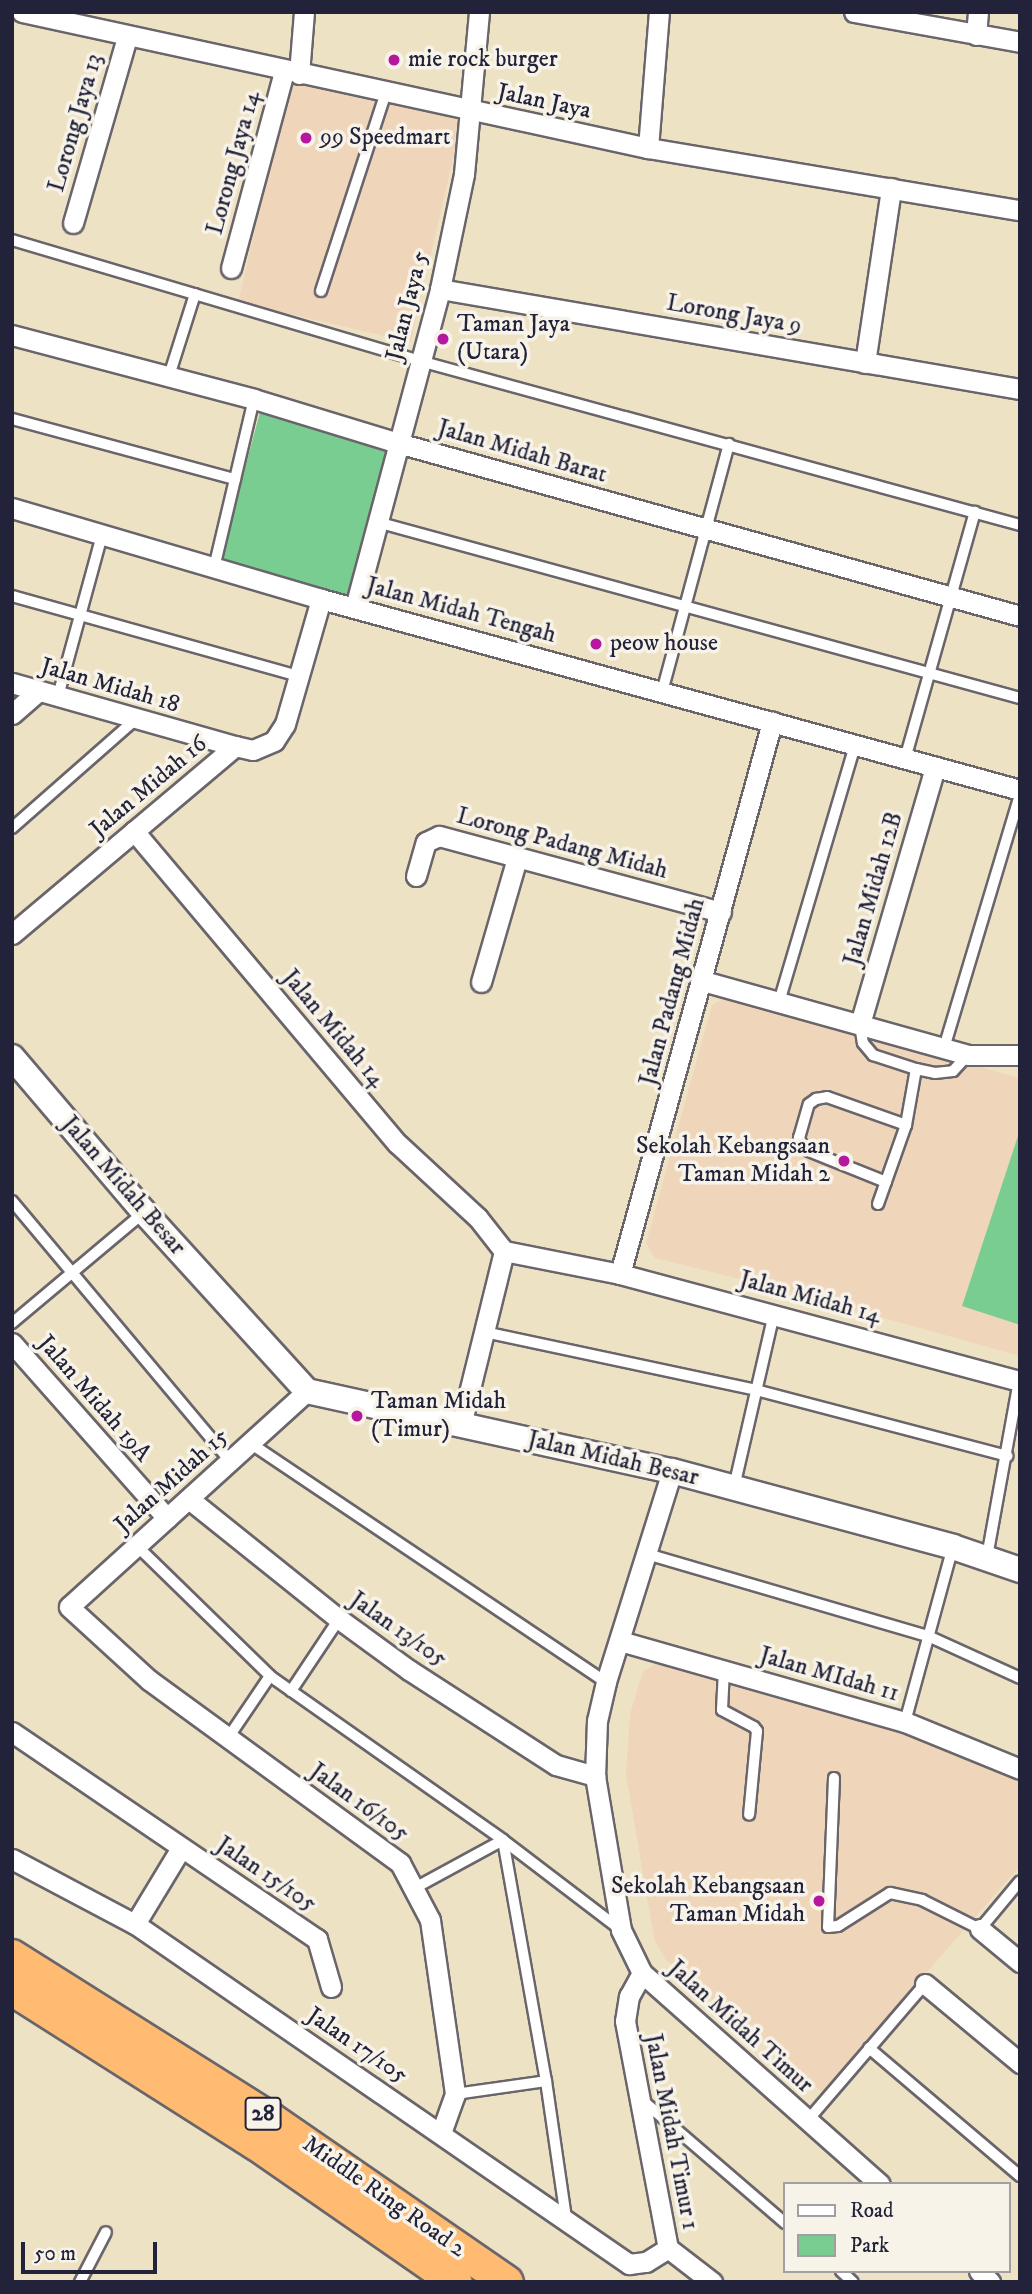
<!DOCTYPE html>
<style>
body{margin:0}
#map{position:relative;width:1032px;height:2294px;overflow:hidden;background:#eee2c5;font-family:"IM FELL DW Pica",serif}
div>[style]{position:absolute}
[style*='--x']{left:calc(var(--x)*1px);top:calc(var(--y)*1px);width:calc(var(--w)*1px);rotate:calc(var(--a)*1deg)}
.built>*{inset:0;background:#efd6bb;transform-origin:0 0}
.green>*{inset:0;background:#7acd90;transform-origin:0 0}
.roads{filter:drop-shadow(2px 0 #69656b) drop-shadow(-2px 0 #69656b) drop-shadow(0 2px #69656b) drop-shadow(0 -2px #69656b)}
.service>*{height:10px;margin:-5px;padding:0 5px;transform-origin:5px;border-radius:5px;background:#fff}
.minor>*{height:19px;margin:-9.5px;padding:0 9.5px;transform-origin:9.5px;border-radius:9.5px;background:#fff}
.tertiary>*{height:24px;margin:-12px;padding:0 12px;transform-origin:12px;border-radius:12px;background:#fff}
.trunk>*{height:32px;margin:-16px;padding:0 16px;transform-origin:16px;border-radius:16px;background:#febb71}
.dots>*{width:19px;height:19px;translate:-50% -50%;box-sizing:border-box;border:4px solid #f7f3e8;border-radius:50%}
span{translate:-50% -50%;white-space:nowrap;text-align:center;line-height:1.15;-webkit-text-stroke:7px #f7f3e8;paint-order:stroke}
.shield-label span{padding:2px 5px;background:#f7f3e8;border:2px solid;border-radius:5px;-webkit-text-stroke-width:0}
.shield-label{font-size:23px;color:#22223b;font-weight:700}
.poi-label{font-size:24px;color:#22223b}
.left{translate:0 -50%;text-align:left}
.right{translate:-100% -50%;text-align:right}
.street-label{font-size:24px;color:#22223b}
.frame{position:absolute;inset:0;border:14px solid #22223b;pointer-events:none}
.legend{position:absolute;left:783px;top:2182px;width:228px;height:91px;box-sizing:border-box;background:#f7f3e8;border:2px solid #a29fa3;margin:0;padding:9px 12px;list-style:none;font-size:21px;color:#22223b}
.legend li{display:flex;align-items:center;gap:14px;height:35px}
.legend b{width:35px;border:2px solid #a29fa3}
.scale{position:absolute;left:21px;top:2242px;width:136px;height:32px;box-sizing:border-box;border:4px solid #22223b;border-top:0;padding-left:9px;font-size:21px;line-height:24px;white-space:nowrap;color:#22223b;-webkit-text-stroke:5px #f7f3e8;paint-order:stroke}
</style>
<div id="map">
<div class="built">
<i style="left:290px;top:78px;width:177px;height:230px;rotate:13deg"></i>
<i style="clip-path:polygon(727px 996px,1020px 1078px,1020px 1356px,780px 1289px,655px 1258px,646px 1243px,712px 1005px)"></i>
<i style="clip-path:polygon(659px 1662px,909px 1731px,1020px 1782px,1020px 1866px,822px 2092px,665px 1959px,654px 1938px,626px 1774px,630px 1714px,643px 1671px)"></i>
</div>
<div class="green">
<i style="left:260px;top:412px;width:134px;height:156px;rotate:15deg"></i>
<i style="clip-path:polygon(1020px 1130px,1020px 1325px,962px 1306px)"></i>
</div>
<div class="roads">
<div class="service">
<i style="--x:12;--y:240;--w:426;--a:16.5"></i>
<i style="--x:420;--y:361;--w:622;--a:15.29"></i>
<i style="--x:321;--y:291;--w:209;--a:-71.9"></i>
<i style="--x:169;--y:376;--w:86;--a:-72.4"></i>
<i style="--x:12;--y:419;--w:231;--a:15.1"></i>
<i style="--x:377;--y:522;--w:667;--a:15.31"></i>
<i style="--x:214;--y:568;--w:174;--a:-76.7"></i>
<i style="--x:12;--y:596;--w:297;--a:15.6"></i>
<i style="--x:662;--y:692;--w:257;--a:-74.9"></i>
<i style="--x:58;--y:696;--w:167;--a:-74.7"></i>
<i style="--x:905;--y:759;--w:257;--a:-74.2"></i>
<i style="--x:12;--y:828;--w:165;--a:-41.3"></i>
<i style="--x:779;--y:1002;--w:268;--a:-73.5"></i>
<i style="--x:860;--y:1025;--w:18;--a:81"></i>
<i style="--x:863;--y:1043;--w:16;--a:50"></i>
<i style="--x:873;--y:1055;--w:45;--a:18"></i>
<i style="--x:916;--y:1069;--w:19;--a:12"></i>
<i style="--x:935;--y:1073;--w:18;--a:-6"></i>
<i style="--x:953;--y:1071;--w:22;--a:-47"></i>
<i style="--x:944;--y:1048;--w:265;--a:-73.3"></i>
<i style="--x:886;--y:1182;--w:83;--a:-158.1"></i>
<i style="--x:809;--y:1151;--w:9;--a:-139"></i>
<i style="--x:802;--y:1145;--w:8;--a:-113"></i>
<i style="--x:799;--y:1138;--w:35;--a:-74"></i>
<i style="--x:809;--y:1104;--w:9;--a:-36"></i>
<i style="--x:816;--y:1099;--w:11;--a:-10"></i>
<i style="--x:827;--y:1097;--w:84;--a:19.5"></i>
<i style="--x:12;--y:1201;--w:339;--a:50"></i>
<i style="--x:878;--y:1204;--w:84;--a:-70.5"></i>
<i style="--x:906;--y:1125;--w:57;--a:-79.9"></i>
<i style="--x:12;--y:1323;--w:171;--a:-40"></i>
<i style="--x:484;--y:1332;--w:278;--a:12"></i>
<i style="--x:756;--y:1390;--w:260;--a:14.7"></i>
<i style="--x:250;--y:1443;--w:429;--a:33.9"></i>
<i style="--x:734;--y:1487;--w:178;--a:-77"></i>
<i style="--x:137;--y:1546;--w:186;--a:44.3"></i>
<i style="--x:270;--y:1676;--w:285;--a:35.1"></i>
<i style="--x:503;--y:1840;--w:148;--a:37.3"></i>
<i style="--x:647;--y:1554;--w:293;--a:16.3"></i>
<i style="--x:928;--y:1636;--w:101;--a:24.5"></i>
<i style="--x:987;--y:1557;--w:179;--a:-79.7"></i>
<i style="--x:724;--y:1670;--w:40;--a:92.9"></i>
<i style="--x:722;--y:1710;--w:36;--a:28"></i>
<i style="--x:754;--y:1727;--w:5;--a:53"></i>
<i style="--x:757;--y:1731;--w:84;--a:95.4"></i>
<i style="--x:291;--y:1691;--w:87;--a:-56.3"></i>
<i style="--x:905;--y:1722;--w:181;--a:-74.7"></i>
<i style="--x:228;--y:1738;--w:75;--a:-55.9"></i>
<i style="--x:834;--y:1778;--w:149;--a:92.3"></i>
<i style="--x:828;--y:1927;--w:10;--a:-6"></i>
<i style="--x:838;--y:1926;--w:62;--a:-32.4"></i>
<i style="--x:890;--y:1893;--w:33;--a:12"></i>
<i style="--x:922;--y:1900;--w:65;--a:26.6"></i>
<i style="--x:980;--y:1929;--w:62;--a:-50.2"></i>
<i style="--x:503;--y:1840;--w:245;--a:79.9"></i>
<i style="--x:413;--y:1889;--w:102;--a:-28.6"></i>
<i style="--x:869;--y:2048;--w:198;--a:40.3"></i>
<i style="--x:455;--y:2094;--w:92;--a:-8.1"></i>
<i style="--x:546;--y:2081;--w:138;--a:81.7"></i>
<i style="--x:642;--y:2100;--w:189;--a:40.7"></i>
<i style="--x:808;--y:2120;--w:179;--a:-49.3"></i>
<i style="--x:841;--y:2271;--w:16;--a:43"></i>
<i style="--x:80;--y:2282;--w:56;--a:-62.5"></i>
</div>
<div class="minor">
<i style="--x:22;--y:12;--w:641;--a:12.26"></i>
<i style="--x:648;--y:148;--w:377;--a:9.5"></i>
<i style="--x:854;--y:12;--w:169;--a:10.2"></i>
<i style="--x:976;--y:35;--w:23;--a:-85"></i>
<i style="--x:299;--y:74;--w:62;--a:-85.4"></i>
<i style="--x:648;--y:148;--w:136;--a:-85.4"></i>
<i style="--x:73;--y:223;--w:194;--a:-73.8"></i>
<i style="--x:231;--y:268;--w:204;--a:-74.9"></i>
<i style="--x:440;--y:289;--w:589;--a:9.78"></i>
<i style="--x:12;--y:335;--w:250;--a:14.8"></i>
<i style="--x:254;--y:399;--w:151;--a:17"></i>
<i style="--x:398;--y:443;--w:646;--a:15.54"></i>
<i style="--x:865;--y:363;--w:177;--a:-81.5"></i>
<i style="--x:12;--y:508;--w:322;--a:16.4"></i>
<i style="--x:321;--y:599;--w:725;--a:15.28"></i>
<i style="--x:355;--y:607;--w:329;--a:-75"></i>
<i style="--x:440;--y:289;--w:117;--a:-78.2"></i>
<i style="--x:464;--y:174;--w:163;--a:-84.7"></i>
<i style="--x:12;--y:683;--w:232;--a:15.8"></i>
<i style="--x:12;--y:714;--w:35;--a:-41"></i>
<i style="--x:134;--y:831;--w:409;--a:49.9"></i>
<i style="--x:398;--y:1144;--w:109;--a:42.8"></i>
<i style="--x:478;--y:1218;--w:42;--a:51.8"></i>
<i style="--x:504;--y:1251;--w:118;--a:11.2"></i>
<i style="--x:620;--y:1274;--w:414;--a:15"></i>
<i style="--x:416;--y:876;--w:35;--a:-74"></i>
<i style="--x:426;--y:842;--w:14;--a:-25"></i>
<i style="--x:439;--y:836;--w:292;--a:15.1"></i>
<i style="--x:12;--y:934;--w:292;--a:-40.1"></i>
<i style="--x:235;--y:746;--w:18;--a:13"></i>
<i style="--x:253;--y:750;--w:23;--a:-23"></i>
<i style="--x:274;--y:741;--w:20;--a:-57"></i>
<i style="--x:285;--y:724;--w:130;--a:-73.9"></i>
<i style="--x:703;--y:981;--w:275;--a:15.6"></i>
<i style="--x:968;--y:1055;--w:52;--a:0"></i>
<i style="--x:481;--y:982;--w:129;--a:-73.8"></i>
<i style="--x:860;--y:1024;--w:268;--a:-73.7"></i>
<i style="--x:620;--y:1274;--w:573;--a:-74.6"></i>
<i style="--x:12;--y:1343;--w:234;--a:48.5"></i>
<i style="--x:307;--y:1391;--w:321;--a:137.8"></i>
<i style="--x:69;--y:1607;--w:108;--a:42.4"></i>
<i style="--x:149;--y:1680;--w:311;--a:36.1"></i>
<i style="--x:400;--y:1863;--w:64;--a:62.2"></i>
<i style="--x:430;--y:1920;--w:176;--a:81.8"></i>
<i style="--x:455;--y:2094;--w:41;--a:109.7"></i>
<i style="--x:461;--y:1425;--w:179;--a:-76.1"></i>
<i style="--x:672;--y:1471;--w:221;--a:107.4"></i>
<i style="--x:606;--y:1682;--w:39;--a:103"></i>
<i style="--x:597;--y:1720;--w:56;--a:92"></i>
<i style="--x:595;--y:1776;--w:156;--a:80.4"></i>
<i style="--x:621;--y:1930;--w:48;--a:64"></i>
<i style="--x:642;--y:1973;--w:318;--a:41.6"></i>
<i style="--x:189;--y:1499;--w:192;--a:38.7"></i>
<i style="--x:339;--y:1619;--w:87;--a:36.1"></i>
<i style="--x:409;--y:1670;--w:175;--a:32.9"></i>
<i style="--x:556;--y:1765;--w:41;--a:15.8"></i>
<i style="--x:620;--y:1641;--w:296;--a:15.9"></i>
<i style="--x:905;--y:1722;--w:124;--a:22.2"></i>
<i style="--x:12;--y:1732;--w:369;--a:34.2"></i>
<i style="--x:317;--y:1939;--w:50;--a:73.7"></i>
<i style="--x:12;--y:1859;--w:139;--a:27.9"></i>
<i style="--x:135;--y:1924;--w:600;--a:34.54"></i>
<i style="--x:629;--y:2264;--w:17;--a:-7"></i>
<i style="--x:646;--y:2262;--w:26;--a:-32"></i>
<i style="--x:135;--y:1924;--w:89;--a:-58.8"></i>
<i style="--x:980;--y:1929;--w:52;--a:39.5"></i>
<i style="--x:642;--y:1973;--w:26;--a:119"></i>
<i style="--x:629;--y:1996;--w:25;--a:99"></i>
<i style="--x:625;--y:2021;--w:231;--a:79.3"></i>
<i style="--x:668;--y:2248;--w:56;--a:37.7"></i>
<i style="--x:925;--y:1984;--w:124;--a:39.7"></i>
<i style="--x:979;--y:2271;--w:16;--a:45"></i>
</div>
<div class="tertiary">
<i style="--x:12;--y:1057;--w:204;--a:49.6"></i>
<i style="--x:144;--y:1212;--w:242;--a:47.7"></i>
<i style="--x:307;--y:1391;--w:374;--a:12.4"></i>
<i style="--x:672;--y:1471;--w:291;--a:15.1"></i>
<i style="--x:953;--y:1547;--w:71;--a:18.9"></i>
</div>
<div class="trunk">
<i style="--x:12;--y:1956;--w:304;--a:32.2"></i>
<i style="--x:269;--y:2118;--w:289;--a:34.6"></i>
<i style="--x:12;--y:1989;--w:288;--a:32.4"></i>
<i style="--x:255;--y:2143;--w:244;--a:34.7"></i>
</div>
</div>
<div class="dots">
<i style="left:394px;top:60px;background:#b5179e"></i>
<i style="left:306px;top:138px;background:#b5179e"></i>
<i style="left:443px;top:339px;background:#b5179e"></i>
<i style="left:596px;top:644px;background:#b5179e"></i>
<i style="left:844px;top:1161px;background:#b5179e"></i>
<i style="left:357px;top:1416px;background:#b5179e"></i>
<i style="left:819px;top:1901px;background:#b5179e"></i>
</div>
<div class="shield-label">
<span style="left:263px;top:2114px">28</span>
</div>
<div class="poi-label">
<span class="left" style="left:408px;top:60px">mie rock burger</span>
<span class="left" style="left:320px;top:138px">99 Speedmart</span>
<span class="left" style="left:457px;top:339px">Taman Jaya<br>(Utara)</span>
<span class="left" style="left:610px;top:644px">peow house</span>
<span class="right" style="left:830px;top:1161px">Sekolah Kebangsaan<br>Taman Midah 2</span>
<span class="left" style="left:371px;top:1416px">Taman Midah<br>(Timur)</span>
<span class="right" style="left:805px;top:1901px">Sekolah Kebangsaan<br>Taman Midah</span>
</div>
<div class="street-label">
<span style="left:544px;top:102px;rotate:12deg">Jalan Jaya</span>
<span style="left:76px;top:123px;rotate:-74deg">Lorong Jaya 13</span>
<span style="left:234px;top:163px;rotate:-75deg">Lorong Jaya 14</span>
<span style="left:408px;top:306px;rotate:-76deg">Jalan Jaya 5</span>
<span style="left:734px;top:315px;rotate:10deg">Lorong Jaya 9</span>
<span style="left:522px;top:452px;rotate:16deg">Jalan Midah Barat</span>
<span style="left:461px;top:611px;rotate:15deg">Jalan Midah Tengah</span>
<span style="left:110px;top:686px;rotate:16deg">Jalan Midah 18</span>
<span style="left:149px;top:787px;rotate:-40deg">Jalan Midah 16</span>
<span style="left:562px;top:844px;rotate:15deg">Lorong Padang Midah</span>
<span style="left:874px;top:889px;rotate:-74deg">Jalan Midah 12B</span>
<span style="left:673px;top:992px;rotate:-75deg">Jalan Padang Midah</span>
<span style="left:333px;top:1029px;rotate:50deg">Jalan Midah 14</span>
<span style="left:123px;top:1186px;rotate:49deg">Jalan Midah Besar</span>
<span style="left:810px;top:1298px;rotate:15deg">Jalan Midah 14</span>
<span style="left:94px;top:1399px;rotate:49deg">Jalan Midah 19A</span>
<span style="left:613px;top:1459px;rotate:13deg">Jalan Midah Besar</span>
<span style="left:172px;top:1481px;rotate:-42deg">Jalan Midah 15</span>
<span style="left:398px;top:1630px;rotate:35deg">Jalan 13/105</span>
<span style="left:829px;top:1675px;rotate:16deg">Jalan MIdah 11</span>
<span style="left:359px;top:1803px;rotate:36deg">Jalan 16/105</span>
<span style="left:266px;top:1875px;rotate:34deg">Jalan 15/105</span>
<span style="left:740px;top:2027px;rotate:42deg">Jalan Midah Timur</span>
<span style="left:357px;top:2046px;rotate:34deg">Jalan 17/105</span>
<span style="left:671px;top:2132px;rotate:79deg">Jalan Midah Timur 1</span>
<span style="left:384px;top:2197px;rotate:35deg">Middle Ring Road 2</span>
</div>
<div class="frame"></div>
<ul class="legend">
<li><b style="height:9px;background:#fff"></b>Road</li>
<li><b style="height:19px;background:#7acd90"></b>Park</li>
</ul>
<div class="scale">50 m</div>
</div>
